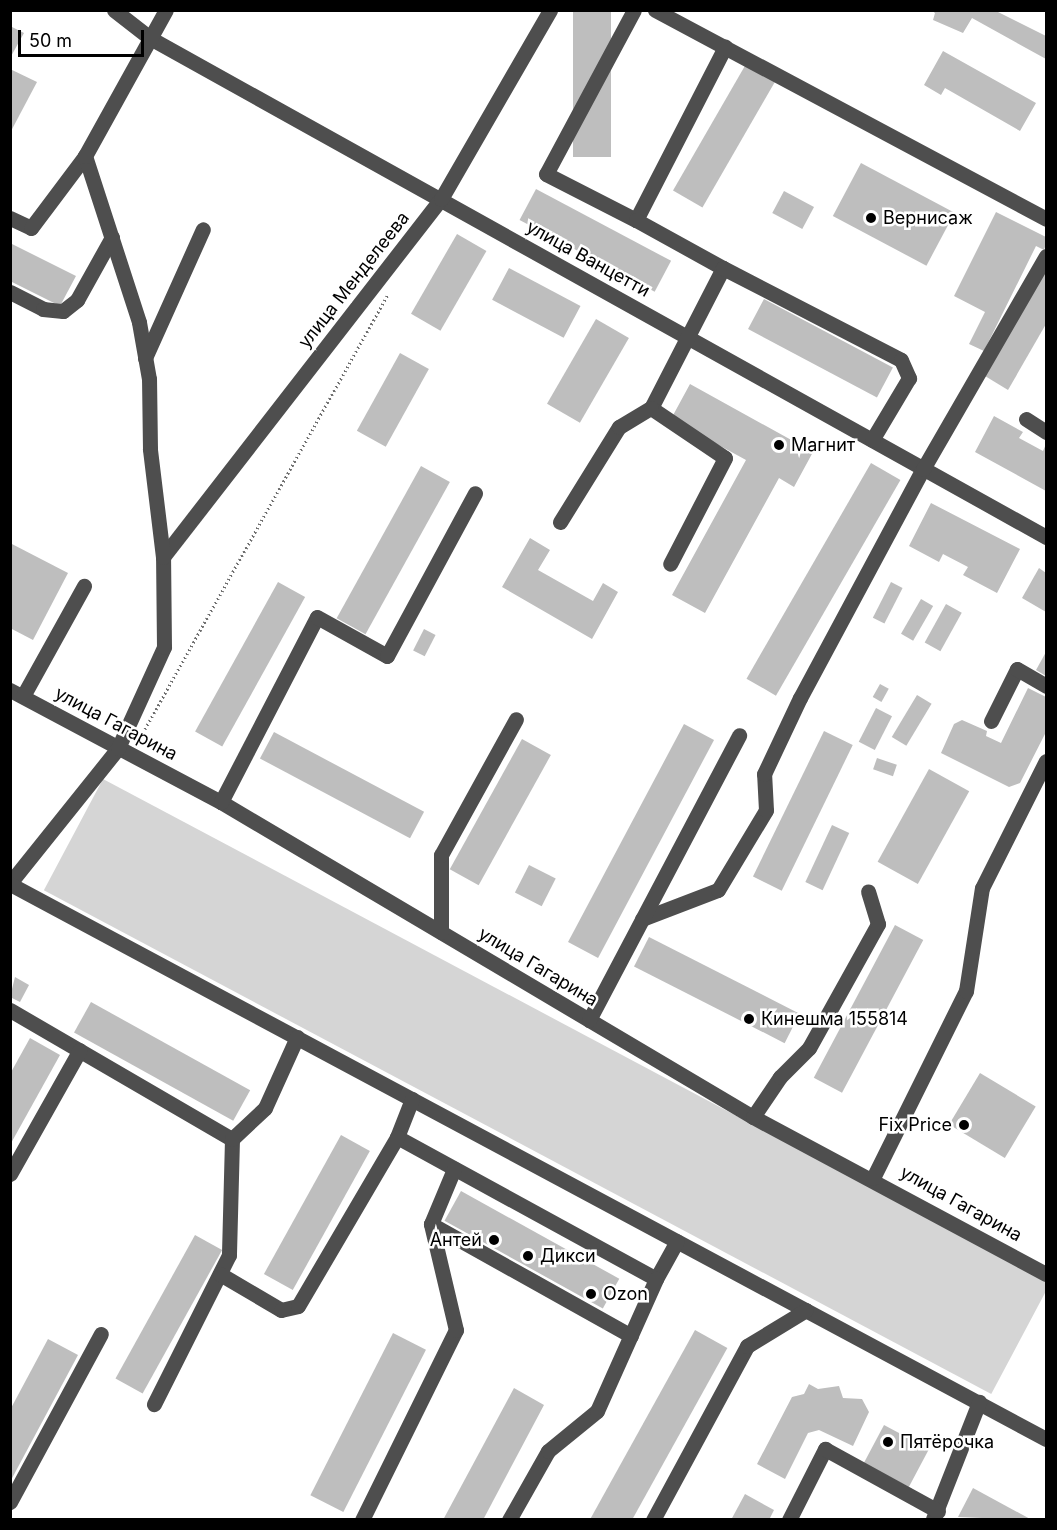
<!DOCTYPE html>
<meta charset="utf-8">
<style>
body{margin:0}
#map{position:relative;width:1057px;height:1530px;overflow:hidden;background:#fff;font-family:Inter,sans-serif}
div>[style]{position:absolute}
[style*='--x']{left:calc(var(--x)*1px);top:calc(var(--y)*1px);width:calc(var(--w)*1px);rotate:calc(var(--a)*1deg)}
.green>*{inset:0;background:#d5d5d5;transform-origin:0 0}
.building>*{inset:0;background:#bebebe;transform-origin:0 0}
.path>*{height:3px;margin-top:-1.5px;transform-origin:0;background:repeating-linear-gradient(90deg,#707070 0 1.5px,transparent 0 4.5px)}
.minor>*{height:15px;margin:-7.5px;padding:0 7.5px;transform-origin:7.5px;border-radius:7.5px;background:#4e4e4e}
.dots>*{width:16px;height:16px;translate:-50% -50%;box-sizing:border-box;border:3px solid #fff;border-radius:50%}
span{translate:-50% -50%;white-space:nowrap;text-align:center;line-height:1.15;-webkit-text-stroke:5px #fff;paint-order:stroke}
.poi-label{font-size:18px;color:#000}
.left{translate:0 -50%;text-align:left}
.right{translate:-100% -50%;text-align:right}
.street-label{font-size:18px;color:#000}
.frame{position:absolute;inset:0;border:12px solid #000;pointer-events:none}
.scale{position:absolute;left:18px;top:30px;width:126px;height:27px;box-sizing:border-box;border:3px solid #000;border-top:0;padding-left:8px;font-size:18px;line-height:21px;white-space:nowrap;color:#000;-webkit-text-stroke:4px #fff;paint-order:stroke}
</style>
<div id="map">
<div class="green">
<i style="left:103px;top:779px;width:1073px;height:126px;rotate:28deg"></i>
</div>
<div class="building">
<i style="left:573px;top:10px;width:38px;height:147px"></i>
<i style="clip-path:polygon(931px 10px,994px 10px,1046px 36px,1046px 59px,972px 18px,963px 33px,933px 20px,935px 13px)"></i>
<i style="clip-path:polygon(10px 26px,24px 33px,10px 58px)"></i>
<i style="clip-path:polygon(943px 51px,1036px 103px,1020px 131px,945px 88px,941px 95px,924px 85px)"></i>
<i style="left:746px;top:64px;width:34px;height:146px;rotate:30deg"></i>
<i style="clip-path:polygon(10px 69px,37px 82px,10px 133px)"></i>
<i style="left:861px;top:163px;width:106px;height:60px;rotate:28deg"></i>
<i style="left:536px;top:189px;width:153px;height:35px;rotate:28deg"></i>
<i style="left:784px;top:191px;width:34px;height:25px;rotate:28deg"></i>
<i style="clip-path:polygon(996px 212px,1046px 237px,1046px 244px,1044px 250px,1036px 246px,984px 351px,969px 344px,985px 312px,954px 296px)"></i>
<i style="left:457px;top:234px;width:34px;height:92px;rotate:30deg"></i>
<i style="clip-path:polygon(10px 243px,76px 276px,60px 306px,10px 281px)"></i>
<i style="left:509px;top:268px;width:81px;height:36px;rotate:28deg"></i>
<i style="clip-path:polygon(1046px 269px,1046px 324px,1008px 390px,985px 376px)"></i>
<i style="left:764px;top:299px;width:146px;height:34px;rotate:28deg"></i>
<i style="left:596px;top:319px;width:38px;height:98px;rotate:30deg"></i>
<i style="left:400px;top:353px;width:33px;height:89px;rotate:29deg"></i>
<i style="clip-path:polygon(690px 384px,813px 452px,794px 487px,779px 478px,705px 613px,672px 595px,746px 460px,671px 419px)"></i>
<i style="clip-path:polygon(994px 416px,1023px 432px,1019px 438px,1043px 451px,1046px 444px,1046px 491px,975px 452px)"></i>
<i style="left:871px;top:463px;width:34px;height:249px;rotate:30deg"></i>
<i style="left:421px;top:466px;width:33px;height:174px;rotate:29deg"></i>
<i style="clip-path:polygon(931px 503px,1020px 549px,997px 593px,963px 575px,968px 567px,943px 554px,939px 562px,909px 546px)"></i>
<i style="clip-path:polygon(530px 538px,550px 550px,538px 570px,593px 601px,603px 583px,618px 592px,592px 639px,502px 587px)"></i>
<i style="clip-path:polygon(10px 543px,68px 573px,33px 640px,10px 628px)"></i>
<i style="clip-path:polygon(1039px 568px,1046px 573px,1046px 612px,1022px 598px)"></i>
<i style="left:278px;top:582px;width:31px;height:171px;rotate:29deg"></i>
<i style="left:891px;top:582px;width:13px;height:40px;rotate:27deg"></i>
<i style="left:921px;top:599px;width:14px;height:40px;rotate:30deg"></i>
<i style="left:946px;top:604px;width:18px;height:44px;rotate:29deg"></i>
<i style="left:424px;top:629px;width:13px;height:24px;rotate:27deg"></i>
<i style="clip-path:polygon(1046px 652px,1046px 676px,1036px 670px)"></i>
<i style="left:880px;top:684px;width:10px;height:15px;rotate:29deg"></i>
<i style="clip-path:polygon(1028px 688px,1046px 697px,1046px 732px,1020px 783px,1009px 787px,941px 753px,954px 724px,962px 720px,987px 731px,986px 736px,1001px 743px)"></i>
<i style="left:917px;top:695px;width:17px;height:49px;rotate:31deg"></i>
<i style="left:876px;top:708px;width:18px;height:38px;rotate:27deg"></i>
<i style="left:684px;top:724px;width:34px;height:247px;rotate:28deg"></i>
<i style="left:824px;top:731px;width:32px;height:162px;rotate:26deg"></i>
<i style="left:274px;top:732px;width:170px;height:30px;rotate:28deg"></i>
<i style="left:522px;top:739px;width:33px;height:149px;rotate:29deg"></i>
<i style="left:877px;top:758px;width:21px;height:12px;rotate:19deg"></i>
<i style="left:929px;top:769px;width:46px;height:106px;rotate:29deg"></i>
<i style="left:832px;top:825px;width:19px;height:63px;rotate:25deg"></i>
<i style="left:529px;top:865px;width:30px;height:31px;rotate:27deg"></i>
<i style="left:895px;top:925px;width:32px;height:173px;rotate:28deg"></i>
<i style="left:649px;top:937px;width:169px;height:33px;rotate:27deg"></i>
<i style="clip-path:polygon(15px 977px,29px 985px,20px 1002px,10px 997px)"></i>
<i style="left:91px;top:1002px;width:182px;height:35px;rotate:29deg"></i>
<i style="clip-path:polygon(30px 1038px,60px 1055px,10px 1145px,10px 1074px)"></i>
<i style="left:980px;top:1073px;width:65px;height:60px;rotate:31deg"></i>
<i style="left:341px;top:1135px;width:33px;height:159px;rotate:29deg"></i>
<i style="left:461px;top:1191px;width:181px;height:34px;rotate:29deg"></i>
<i style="left:195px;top:1235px;width:31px;height:164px;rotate:29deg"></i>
<i style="left:695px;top:1330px;width:37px;height:216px;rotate:29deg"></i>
<i style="left:393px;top:1333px;width:37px;height:182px;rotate:27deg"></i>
<i style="clip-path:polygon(48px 1339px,78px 1355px,10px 1482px,10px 1410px)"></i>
<i style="clip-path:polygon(809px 1384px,818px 1389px,839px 1386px,843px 1398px,862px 1399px,869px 1412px,853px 1446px,819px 1430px,808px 1433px,785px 1479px,757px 1464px,792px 1397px,804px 1394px)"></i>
<i style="clip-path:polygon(514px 1388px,544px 1405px,483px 1520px,443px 1520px)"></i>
<i style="left:884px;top:1425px;width:51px;height:43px;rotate:28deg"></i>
<i style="clip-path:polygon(973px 1488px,1032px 1520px,958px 1517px)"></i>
<i style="clip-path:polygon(745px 1494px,774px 1510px,769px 1520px,731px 1520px)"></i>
</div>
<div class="path">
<i style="--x:145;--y:729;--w:497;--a:-60.8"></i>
</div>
<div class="minor">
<i style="--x:114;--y:10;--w:46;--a:37.9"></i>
<i style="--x:150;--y:38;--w:1026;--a:29.11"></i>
<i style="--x:634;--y:10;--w:186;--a:118.2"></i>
<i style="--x:546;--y:174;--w:101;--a:27.1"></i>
<i style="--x:636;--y:220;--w:195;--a:-62.8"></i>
<i style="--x:655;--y:10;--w:443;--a:28.1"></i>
<i style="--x:10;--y:218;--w:23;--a:25"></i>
<i style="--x:31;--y:228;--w:90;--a:-53.1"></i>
<i style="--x:636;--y:220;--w:99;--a:28.9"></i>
<i style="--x:723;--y:268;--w:157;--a:117.2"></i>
<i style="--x:651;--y:408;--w:89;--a:34"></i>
<i style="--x:725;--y:458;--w:119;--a:117.4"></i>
<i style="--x:723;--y:268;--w:200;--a:27.3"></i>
<i style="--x:901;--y:360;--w:20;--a:66"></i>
<i style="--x:909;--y:378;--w:72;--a:120.8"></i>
<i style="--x:10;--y:292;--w:37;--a:27"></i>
<i style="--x:43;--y:309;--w:20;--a:6"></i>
<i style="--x:63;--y:311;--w:18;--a:-38"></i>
<i style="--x:77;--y:300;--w:72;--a:-60.9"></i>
<i style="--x:145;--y:358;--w:141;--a:-65.8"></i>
<i style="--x:1026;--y:419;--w:24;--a:33"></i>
<i style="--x:560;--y:522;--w:112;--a:-58.2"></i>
<i style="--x:619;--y:427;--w:37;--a:-31"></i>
<i style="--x:163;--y:557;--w:453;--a:-52.2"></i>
<i style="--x:441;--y:199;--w:218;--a:-60"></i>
<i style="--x:10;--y:690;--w:239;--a:28"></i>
<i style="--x:221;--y:802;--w:618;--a:30.63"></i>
<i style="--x:753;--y:1117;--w:332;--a:28.2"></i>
<i style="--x:23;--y:696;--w:126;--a:-61"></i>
<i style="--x:991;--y:721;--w:58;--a:-63.4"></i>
<i style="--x:1017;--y:669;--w:34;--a:30"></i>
<i style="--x:221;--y:802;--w:208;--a:-62.6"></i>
<i style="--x:317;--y:617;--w:80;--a:29.1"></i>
<i style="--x:387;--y:656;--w:185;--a:-61.6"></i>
<i style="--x:10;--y:883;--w:173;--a:-51.3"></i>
<i style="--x:118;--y:748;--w:111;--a:-65.5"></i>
<i style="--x:164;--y:647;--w:90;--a:-90.6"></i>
<i style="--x:163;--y:557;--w:109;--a:-96.9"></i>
<i style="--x:150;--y:449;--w:70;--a:-90.8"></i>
<i style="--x:149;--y:379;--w:58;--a:-100"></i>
<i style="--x:139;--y:322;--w:175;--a:-108"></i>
<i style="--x:85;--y:156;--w:167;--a:-61"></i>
<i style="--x:10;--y:884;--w:1175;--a:28.18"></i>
<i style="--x:642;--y:919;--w:81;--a:-20.9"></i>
<i style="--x:718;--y:890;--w:93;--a:-59"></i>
<i style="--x:766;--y:810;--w:36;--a:-93"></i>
<i style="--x:764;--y:774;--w:84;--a:-64.7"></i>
<i style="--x:800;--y:698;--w:260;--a:-61.8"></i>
<i style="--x:923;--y:469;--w:246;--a:-60"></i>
<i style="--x:441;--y:932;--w:77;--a:-90"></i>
<i style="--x:441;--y:855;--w:155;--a:-61.1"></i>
<i style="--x:10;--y:1010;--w:257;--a:30.2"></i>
<i style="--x:232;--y:1139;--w:116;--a:91.5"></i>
<i style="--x:229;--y:1255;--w:167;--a:116.7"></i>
<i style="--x:589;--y:1020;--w:322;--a:-62.2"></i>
<i style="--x:412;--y:1099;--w:41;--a:111.5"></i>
<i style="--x:397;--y:1137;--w:295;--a:28.7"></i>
<i style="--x:656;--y:1279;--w:43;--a:-61.1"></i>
<i style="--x:753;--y:1117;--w:48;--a:-56"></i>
<i style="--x:780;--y:1077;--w:41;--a:-45"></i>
<i style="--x:809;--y:1048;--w:142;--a:-60.9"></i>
<i style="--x:878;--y:924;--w:34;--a:-107"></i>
<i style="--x:232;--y:1139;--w:45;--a:-43.2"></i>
<i style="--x:265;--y:1108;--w:78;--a:-65.7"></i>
<i style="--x:10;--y:1174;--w:142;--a:-60.6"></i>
<i style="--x:873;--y:1178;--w:209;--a:-63.6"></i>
<i style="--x:966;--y:991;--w:104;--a:-81.2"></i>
<i style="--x:982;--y:888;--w:142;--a:-63.3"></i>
<i style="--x:431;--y:1224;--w:229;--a:29.2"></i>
<i style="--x:220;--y:1274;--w:71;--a:30.5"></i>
<i style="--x:281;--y:1310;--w:17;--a:-13"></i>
<i style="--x:298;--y:1306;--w:196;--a:-59.6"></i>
<i style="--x:10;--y:1502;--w:191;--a:-61.6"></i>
<i style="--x:933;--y:1519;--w:126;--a:-68.5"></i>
<i style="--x:362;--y:1520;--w:212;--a:-63.7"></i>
<i style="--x:456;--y:1330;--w:109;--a:-103.3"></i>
<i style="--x:431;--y:1224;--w:60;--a:-67.3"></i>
<i style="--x:509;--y:1520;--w:79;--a:-60.5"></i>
<i style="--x:548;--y:1451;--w:63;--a:-39.2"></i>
<i style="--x:597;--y:1411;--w:145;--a:-65.9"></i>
<i style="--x:653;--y:1520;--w:198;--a:-61.6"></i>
<i style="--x:747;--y:1346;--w:69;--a:-31.4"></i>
<i style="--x:789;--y:1520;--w:80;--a:-63.1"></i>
<i style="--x:825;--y:1449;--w:129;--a:28.8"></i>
</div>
<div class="dots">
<i style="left:871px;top:218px;background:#000"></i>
<i style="left:779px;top:445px;background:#000"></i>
<i style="left:749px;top:1019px;background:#000"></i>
<i style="left:964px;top:1125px;background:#000"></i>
<i style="left:494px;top:1240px;background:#000"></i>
<i style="left:528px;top:1256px;background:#000"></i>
<i style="left:591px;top:1294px;background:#000"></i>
<i style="left:888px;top:1442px;background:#000"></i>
</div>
<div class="poi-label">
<span class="left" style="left:883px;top:218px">Вернисаж</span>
<span class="left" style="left:791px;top:445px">Магнит</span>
<span class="left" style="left:761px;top:1019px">Кинешма 155814</span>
<span class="right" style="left:952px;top:1125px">Fix Price</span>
<span class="right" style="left:482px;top:1240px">Антей</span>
<span class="left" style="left:540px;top:1256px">Дикси</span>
<span class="left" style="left:603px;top:1294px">Ozon</span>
<span class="left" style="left:900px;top:1442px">Пятёрочка</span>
</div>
<div class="street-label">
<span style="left:588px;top:259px;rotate:29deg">улица Ванцетти</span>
<span style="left:354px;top:280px;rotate:-52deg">улица Менделеева</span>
<span style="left:116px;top:724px;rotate:28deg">улица Гагарина</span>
<span style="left:538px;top:967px;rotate:31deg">улица Гагарина</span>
<span style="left:961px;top:1204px;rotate:29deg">улица Гагарина</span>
</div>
<div class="frame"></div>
<div class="scale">50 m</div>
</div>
